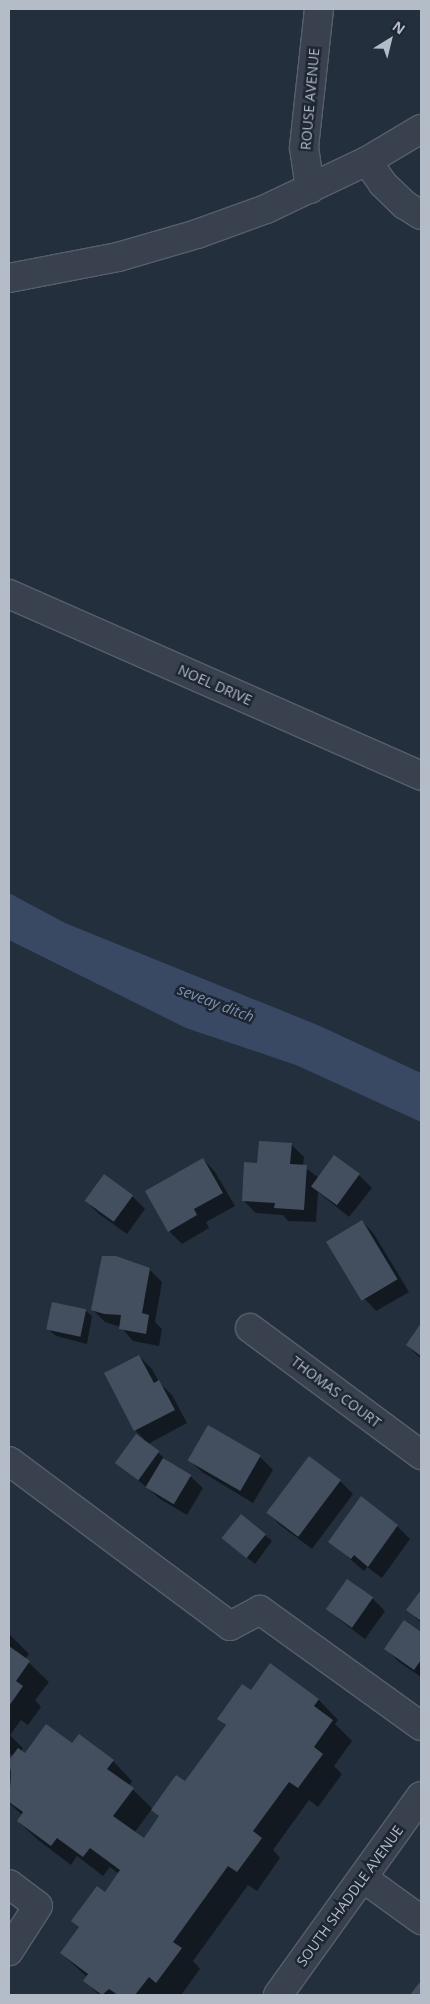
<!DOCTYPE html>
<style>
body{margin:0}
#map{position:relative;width:430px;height:2004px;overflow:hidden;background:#242f3d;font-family:"Open Sans",sans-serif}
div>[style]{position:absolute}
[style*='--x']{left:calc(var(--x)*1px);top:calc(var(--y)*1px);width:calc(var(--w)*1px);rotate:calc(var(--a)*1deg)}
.water>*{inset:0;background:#394964}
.shadow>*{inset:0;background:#0007}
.building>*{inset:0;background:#434f5f;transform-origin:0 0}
.roads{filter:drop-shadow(1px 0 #565f6b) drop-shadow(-1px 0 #565f6b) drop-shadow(0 1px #565f6b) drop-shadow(0 -1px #565f6b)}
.minor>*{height:28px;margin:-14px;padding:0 14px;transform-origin:14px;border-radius:14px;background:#38414d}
span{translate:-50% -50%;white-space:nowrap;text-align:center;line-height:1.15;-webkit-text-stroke:5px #1d2632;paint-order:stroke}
.street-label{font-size:14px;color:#b4bcc8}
.water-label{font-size:15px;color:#7c91b0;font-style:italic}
.frame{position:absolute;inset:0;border:10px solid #b4bcc8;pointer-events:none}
.north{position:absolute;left:365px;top:15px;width:50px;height:50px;-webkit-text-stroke:4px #1d2632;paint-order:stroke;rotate:36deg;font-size:14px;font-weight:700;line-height:20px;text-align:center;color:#b4bcc8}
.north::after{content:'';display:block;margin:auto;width:18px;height:22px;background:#b4bcc8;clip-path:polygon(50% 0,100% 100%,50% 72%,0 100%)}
</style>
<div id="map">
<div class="water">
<i style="clip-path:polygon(9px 893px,65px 923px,320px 1026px,421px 1073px,421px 1122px,296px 1065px,186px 1028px,9px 940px)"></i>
</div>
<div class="shadow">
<i style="clip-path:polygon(291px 1144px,304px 1157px,303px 1166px,319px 1178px,359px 1175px,372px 1188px,349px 1217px,318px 1192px,316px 1222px,288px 1221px,283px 1215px,256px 1213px,243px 1200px,258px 1164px)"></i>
<i style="clip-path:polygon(203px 1159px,215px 1172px,235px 1206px,206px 1222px,209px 1228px,182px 1244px,169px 1231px)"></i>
<i style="clip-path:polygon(132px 1196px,145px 1209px,127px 1234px,99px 1214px,86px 1201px)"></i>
<i style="clip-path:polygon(362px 1221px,374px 1234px,409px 1292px,376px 1311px,364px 1298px)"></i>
<i style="clip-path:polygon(149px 1269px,162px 1282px,155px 1322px,162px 1329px,159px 1346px,133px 1341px,121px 1327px,105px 1322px,92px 1309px)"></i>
<i style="clip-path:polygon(85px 1310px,92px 1316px,87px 1344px,56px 1336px,49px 1330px)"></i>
<i style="clip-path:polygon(421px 1325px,421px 1359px,407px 1345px)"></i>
<i style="clip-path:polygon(139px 1356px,152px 1369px,159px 1382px,172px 1395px,187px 1423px,148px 1444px,172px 1465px,190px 1476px,203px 1488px,187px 1515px,160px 1499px,117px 1462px,144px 1439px,136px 1431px,106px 1373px)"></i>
<i style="clip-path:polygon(260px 1457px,273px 1470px,253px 1503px,202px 1472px,189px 1460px)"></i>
<i style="clip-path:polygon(309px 1458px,340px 1481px,353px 1494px,312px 1549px,280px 1525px,268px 1513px)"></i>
<i style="clip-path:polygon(397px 1526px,410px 1539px,382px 1578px,367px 1567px,364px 1571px,330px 1542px)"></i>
<i style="clip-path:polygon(265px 1535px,272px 1541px,255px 1564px,224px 1539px)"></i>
<i style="clip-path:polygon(348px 1581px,372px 1598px,385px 1611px,365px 1639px,341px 1621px,328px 1609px)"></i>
<i style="clip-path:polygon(421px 1592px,421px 1623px,408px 1610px)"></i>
<i style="clip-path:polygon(404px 1622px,421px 1634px,421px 1677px,399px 1662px,386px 1649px)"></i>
<i style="clip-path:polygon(evenodd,9px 1634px,29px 1654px,25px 1659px,49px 1682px,35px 1700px,41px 1707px,28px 1725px,21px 1720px,10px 1735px,23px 1748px,21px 1751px,26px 1754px,73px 1745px,113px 1761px,132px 1781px,129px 1786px,153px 1809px,185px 1783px,226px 1726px,218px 1719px,251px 1692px,270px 1665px,319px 1700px,338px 1720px,335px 1724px,352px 1741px,334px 1766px,342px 1774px,318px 1807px,309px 1800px,273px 1850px,280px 1858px,257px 1891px,248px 1885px,193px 1961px,200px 1969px,181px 1995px,99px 1995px,85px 1981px,87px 1977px,61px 1953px,80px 1928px,73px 1921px,105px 1893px,119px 1874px,110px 1867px,103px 1876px,77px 1856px,71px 1865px,38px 1840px,18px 1821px,22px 1815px,9px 1803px,9px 1778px,11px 1775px,9px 1772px,9px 1763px,13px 1756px,9px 1753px,9px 1634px,152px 1809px,160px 1817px,144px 1840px,134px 1833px,152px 1809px)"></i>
</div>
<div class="building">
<i style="clip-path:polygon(259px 1141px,292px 1143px,290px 1164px,307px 1165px,304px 1210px,274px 1208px,275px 1203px,242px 1201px,244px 1162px,257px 1163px)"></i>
<i style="left:334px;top:1155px;width:32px;height:39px;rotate:36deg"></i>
<i style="clip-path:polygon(203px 1158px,223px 1193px,194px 1209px,197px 1215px,168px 1232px,145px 1191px)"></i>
<i style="left:104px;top:1174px;width:36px;height:33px;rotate:36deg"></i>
<i style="left:362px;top:1220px;width:69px;height:42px;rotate:59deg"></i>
<i style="clip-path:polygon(102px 1256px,116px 1256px,150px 1268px,142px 1313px,149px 1315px,146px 1334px,119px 1329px,121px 1315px,104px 1314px,91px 1310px)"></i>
<i style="left:52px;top:1302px;width:35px;height:28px;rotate:12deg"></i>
<i style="clip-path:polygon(421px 1323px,421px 1356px,406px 1345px)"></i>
<i style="clip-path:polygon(139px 1355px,154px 1383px,159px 1380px,175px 1410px,134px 1431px,104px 1373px)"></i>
<i style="left:208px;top:1425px;width:61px;height:41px;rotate:30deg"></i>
<i style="left:136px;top:1434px;width:29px;height:36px;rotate:36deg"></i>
<i style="left:309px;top:1456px;width:40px;height:71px;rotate:37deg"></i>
<i style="left:163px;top:1458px;width:33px;height:34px;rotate:31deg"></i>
<i style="clip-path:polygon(361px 1496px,398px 1525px,368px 1567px,354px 1555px,351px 1559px,328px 1542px)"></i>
<i style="left:241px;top:1514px;width:32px;height:31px;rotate:39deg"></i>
<i style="left:347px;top:1579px;width:32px;height:37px;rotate:35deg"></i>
<i style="clip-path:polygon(421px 1590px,421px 1621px,406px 1610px)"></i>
<i style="clip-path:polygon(404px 1620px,421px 1632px,421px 1660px,414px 1670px,384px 1649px)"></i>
<i style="clip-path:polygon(9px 1646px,30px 1661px,16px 1681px,23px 1686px,9px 1706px)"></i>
<i style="clip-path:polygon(270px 1663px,319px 1699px,314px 1706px,333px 1720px,314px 1747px,323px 1754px,298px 1788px,289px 1782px,253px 1831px,262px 1838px,237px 1872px,228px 1866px,173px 1942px,182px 1948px,156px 1983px,149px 1977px,135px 1995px,118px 1995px,109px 1989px,102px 1995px,83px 1981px,88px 1974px,60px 1953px,79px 1927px,71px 1921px,97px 1886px,105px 1892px,120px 1870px,90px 1848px,83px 1857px,57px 1838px,51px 1846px,17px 1821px,23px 1812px,9px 1802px,11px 1774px,9px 1760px,18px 1748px,25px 1753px,46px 1724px,72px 1743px,79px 1734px,114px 1760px,107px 1769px,134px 1788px,113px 1816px,144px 1838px,159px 1816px,151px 1810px,176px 1775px,185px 1781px,226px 1725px,217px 1719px,242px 1684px,251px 1690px)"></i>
<i style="clip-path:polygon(419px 1983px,421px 1984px,421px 1995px,410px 1995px)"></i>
</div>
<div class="roads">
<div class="minor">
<i style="--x:367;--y:161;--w:28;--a:55"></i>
<i style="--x:383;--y:184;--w:30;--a:44"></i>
<i style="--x:405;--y:205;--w:19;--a:32"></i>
<i style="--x:310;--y:189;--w:42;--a:-98.1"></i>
<i style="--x:304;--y:147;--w:139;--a:-83.8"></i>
<i style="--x:9;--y:278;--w:111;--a:-10.9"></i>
<i style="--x:118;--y:257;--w:82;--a:-16.2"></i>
<i style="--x:197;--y:234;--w:73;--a:-19.9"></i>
<i style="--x:266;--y:209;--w:112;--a:-25.4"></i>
<i style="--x:367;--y:161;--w:63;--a:-30.7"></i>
<i style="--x:9;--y:594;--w:450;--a:23.8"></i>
<i style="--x:250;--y:1328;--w:213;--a:36.6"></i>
<i style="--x:9;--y:1461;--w:276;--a:36.7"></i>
<i style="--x:230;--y:1626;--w:34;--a:-28"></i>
<i style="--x:260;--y:1610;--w:198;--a:35.8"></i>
<i style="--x:363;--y:1878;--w:72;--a:35.9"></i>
<i style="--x:9;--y:1884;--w:36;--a:37"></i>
<i style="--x:38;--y:1906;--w:54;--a:122.8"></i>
<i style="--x:278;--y:1995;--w:245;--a:-54.3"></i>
</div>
</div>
<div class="street-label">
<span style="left:310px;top:99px;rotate:-85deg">ROUSE AVENUE</span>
<span style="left:215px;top:685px;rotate:24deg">NOEL DRIVE</span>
<span style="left:336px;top:1392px;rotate:37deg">THOMAS COURT</span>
<span style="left:350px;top:1896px;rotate:-54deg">SOUTH SHADDLE AVENUE</span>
</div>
<div class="water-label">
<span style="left:216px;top:1003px;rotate:21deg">seveay ditch</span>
</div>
<div class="frame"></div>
<div class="north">N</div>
</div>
